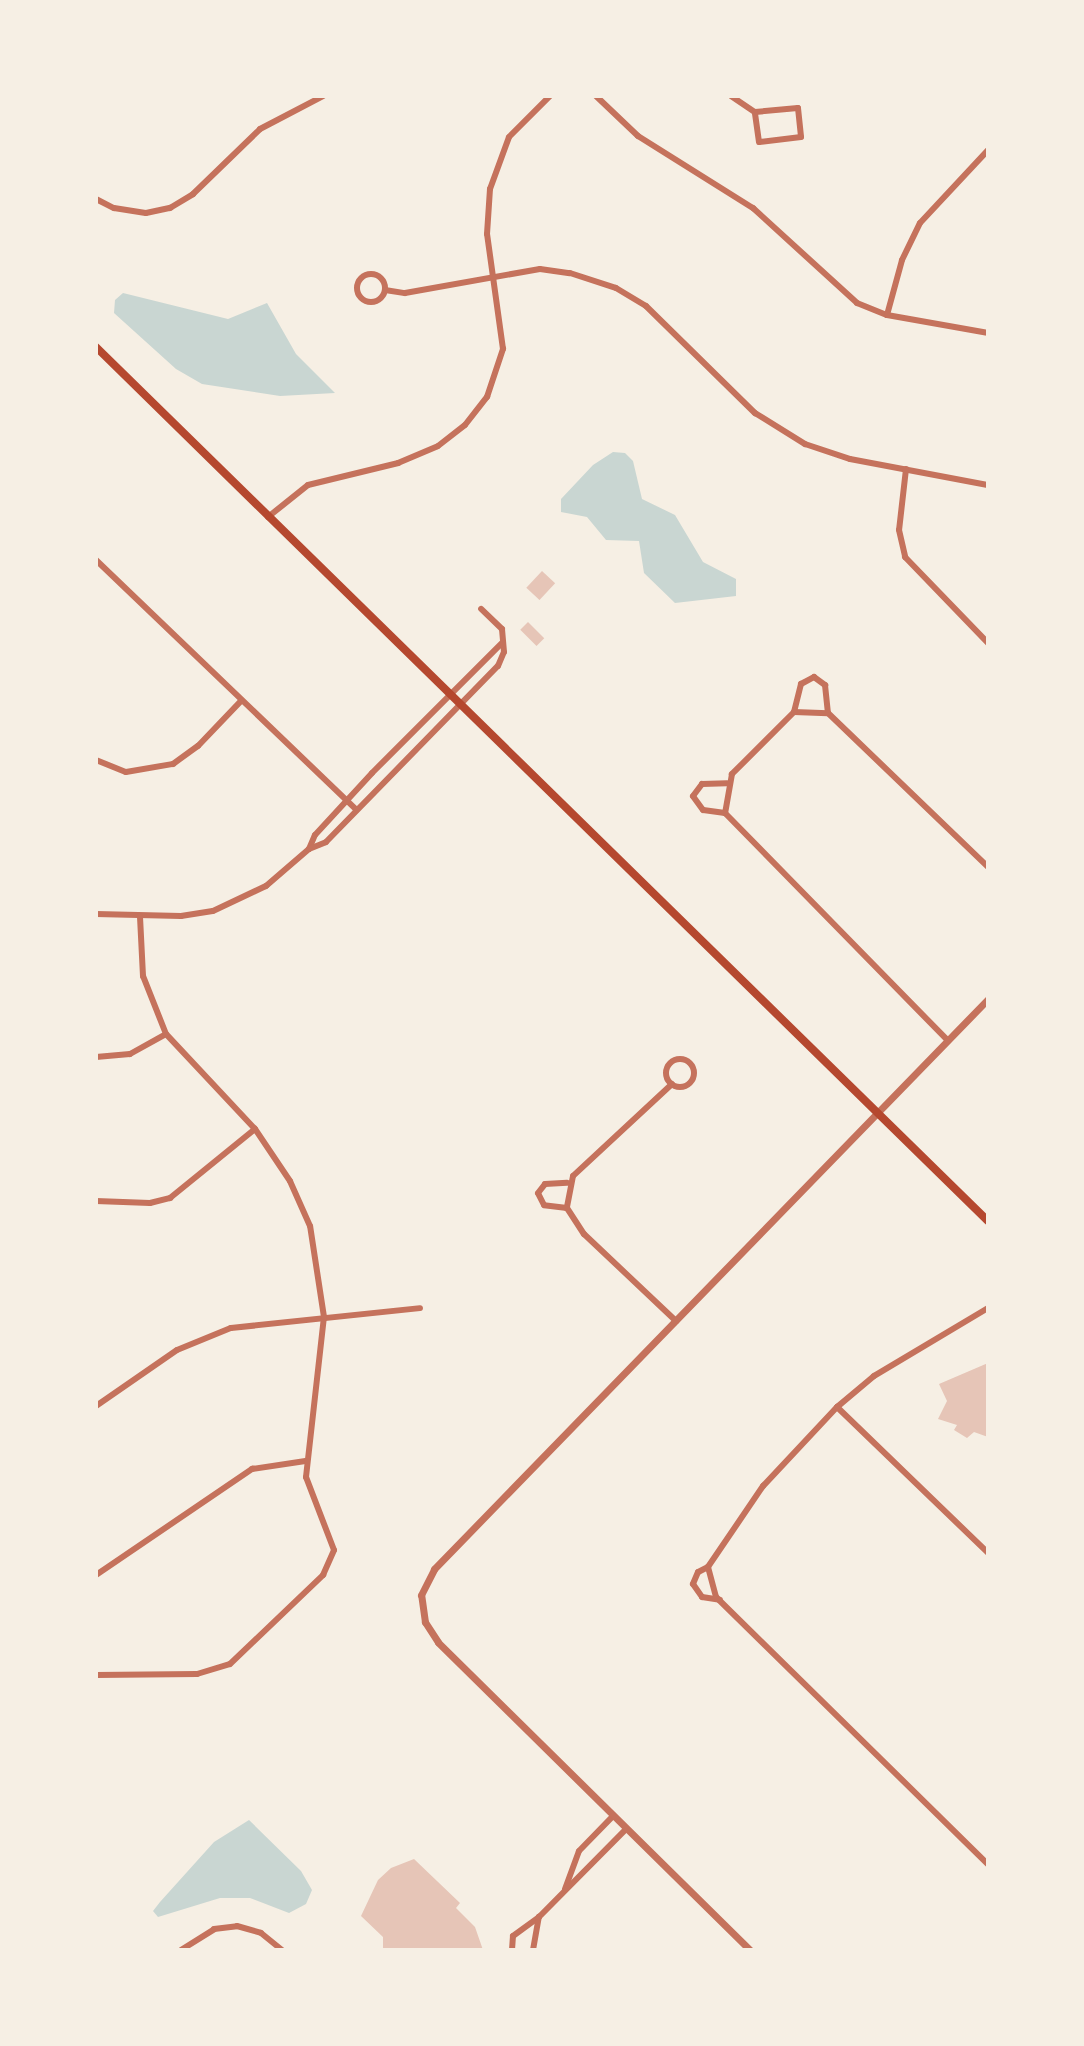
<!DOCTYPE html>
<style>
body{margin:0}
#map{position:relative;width:1084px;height:2046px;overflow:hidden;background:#f6efe4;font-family:Manrope,sans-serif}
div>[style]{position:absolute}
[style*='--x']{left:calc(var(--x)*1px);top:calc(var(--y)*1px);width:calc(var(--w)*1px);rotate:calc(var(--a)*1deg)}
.water>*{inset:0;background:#c9d6d2}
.building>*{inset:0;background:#e6c5b7;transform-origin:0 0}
.minor>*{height:6px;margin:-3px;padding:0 3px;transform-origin:3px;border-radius:3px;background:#c5725c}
.minor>.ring{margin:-3px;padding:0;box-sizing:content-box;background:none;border:6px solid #c5725c;border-radius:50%}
.tertiary>*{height:7px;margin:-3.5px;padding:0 3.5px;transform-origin:3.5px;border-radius:3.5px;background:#c5725c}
.secondary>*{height:8px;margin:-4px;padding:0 4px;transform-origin:4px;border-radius:4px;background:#b5482f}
span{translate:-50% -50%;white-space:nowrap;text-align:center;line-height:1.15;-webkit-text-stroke:8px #f6efe4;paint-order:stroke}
.frame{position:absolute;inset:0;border:98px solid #f6efe4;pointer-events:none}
</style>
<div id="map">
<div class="water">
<i style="clip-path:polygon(123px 293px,228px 319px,267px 303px,296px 354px,335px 393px,280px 396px,202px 384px,176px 369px,114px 313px,115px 300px)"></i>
<i style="clip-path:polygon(613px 452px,625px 453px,633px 461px,642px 499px,675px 515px,703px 562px,736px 579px,736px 596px,675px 603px,644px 573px,639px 541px,606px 540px,587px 517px,561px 512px,561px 499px,593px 465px)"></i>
<i style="clip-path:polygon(249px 1820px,301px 1871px,312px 1890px,306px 1904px,289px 1913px,250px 1898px,220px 1898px,158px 1917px,153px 1911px,160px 1902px,214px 1842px)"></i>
</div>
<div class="building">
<i style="left:542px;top:571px;width:18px;height:23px;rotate:43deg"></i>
<i style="left:528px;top:622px;width:23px;height:11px;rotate:45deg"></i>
<i style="clip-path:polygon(988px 1363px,988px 1437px,974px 1432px,967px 1438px,954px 1430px,957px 1425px,938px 1419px,947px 1401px,939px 1384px)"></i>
<i style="clip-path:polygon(414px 1859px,460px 1903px,456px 1908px,475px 1927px,483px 1950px,383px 1950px,383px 1937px,361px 1916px,378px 1880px,391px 1868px)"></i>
</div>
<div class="minor">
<i style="--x:596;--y:96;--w:58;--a:43.6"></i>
<i style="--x:638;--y:136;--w:136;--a:32.1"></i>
<i style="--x:753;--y:208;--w:141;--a:42.4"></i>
<i style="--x:857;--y:303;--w:32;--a:22"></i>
<i style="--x:887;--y:315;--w:103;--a:10.1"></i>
<i style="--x:731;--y:96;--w:29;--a:34"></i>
<i style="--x:755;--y:112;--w:43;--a:-5.3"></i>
<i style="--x:798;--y:108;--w:29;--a:84"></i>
<i style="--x:801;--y:137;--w:42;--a:173.2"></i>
<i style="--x:759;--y:142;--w:30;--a:-98"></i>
<i style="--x:96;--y:199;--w:20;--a:27"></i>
<i style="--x:114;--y:208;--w:32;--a:9"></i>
<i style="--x:146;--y:213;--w:25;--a:-12"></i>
<i style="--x:170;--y:208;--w:27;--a:-31"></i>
<i style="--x:193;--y:194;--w:93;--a:-44.1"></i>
<i style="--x:260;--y:129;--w:71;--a:-27.6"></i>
<i class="ring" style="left:357px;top:274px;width:22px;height:22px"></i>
<i style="--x:385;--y:290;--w:20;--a:9"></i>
<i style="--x:405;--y:293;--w:137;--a:-10.1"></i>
<i style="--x:540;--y:269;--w:30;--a:8"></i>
<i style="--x:570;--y:273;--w:48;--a:18.1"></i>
<i style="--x:616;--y:288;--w:35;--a:31"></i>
<i style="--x:646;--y:306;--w:153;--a:44.5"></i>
<i style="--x:755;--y:413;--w:59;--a:31.8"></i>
<i style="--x:805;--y:444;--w:47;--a:18.4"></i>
<i style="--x:850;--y:459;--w:140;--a:10.7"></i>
<i style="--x:887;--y:315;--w:57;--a:-74.7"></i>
<i style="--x:902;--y:260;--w:41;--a:-64.1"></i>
<i style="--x:920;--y:223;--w:100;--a:-47"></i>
<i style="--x:906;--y:469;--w:61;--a:96.5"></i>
<i style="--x:899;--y:530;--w:28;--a:77"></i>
<i style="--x:905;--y:557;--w:120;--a:46"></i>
<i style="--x:268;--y:517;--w:51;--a:-38.7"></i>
<i style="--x:308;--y:485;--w:93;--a:-13.7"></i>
<i style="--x:398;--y:463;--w:43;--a:-23"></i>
<i style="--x:438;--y:446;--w:34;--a:-38"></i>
<i style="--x:465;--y:425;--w:36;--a:-52"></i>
<i style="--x:487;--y:397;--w:51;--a:-71.6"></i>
<i style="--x:503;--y:349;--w:116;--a:-97.9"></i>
<i style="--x:487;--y:234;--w:45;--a:-86.2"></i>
<i style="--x:490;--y:189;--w:55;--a:-69.9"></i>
<i style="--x:509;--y:137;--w:58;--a:-45"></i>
<i style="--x:96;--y:560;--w:361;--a:43.8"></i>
<i style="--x:794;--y:712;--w:88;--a:135"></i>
<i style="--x:732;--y:774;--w:40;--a:100"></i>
<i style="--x:725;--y:813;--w:318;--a:45.6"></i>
<i style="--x:794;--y:712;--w:34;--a:2"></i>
<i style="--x:828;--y:713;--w:222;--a:43.9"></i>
<i style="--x:794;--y:712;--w:29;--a:-76"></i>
<i style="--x:801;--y:684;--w:15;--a:-28"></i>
<i style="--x:814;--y:677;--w:14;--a:36"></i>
<i style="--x:825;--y:685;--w:28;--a:84"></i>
<i style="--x:96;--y:760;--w:32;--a:22"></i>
<i style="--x:126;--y:772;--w:48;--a:-9.7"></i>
<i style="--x:173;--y:764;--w:31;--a:-36"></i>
<i style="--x:198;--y:746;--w:62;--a:-46.3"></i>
<i style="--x:725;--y:813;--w:22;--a:-172"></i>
<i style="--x:703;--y:810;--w:17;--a:-126"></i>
<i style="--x:693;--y:796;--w:15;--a:-53"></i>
<i style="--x:702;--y:784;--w:25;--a:-2"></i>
<i style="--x:309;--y:849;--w:15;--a:-67"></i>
<i style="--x:315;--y:835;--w:84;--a:-47.4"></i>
<i style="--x:372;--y:773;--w:185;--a:-45"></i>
<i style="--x:96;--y:914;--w:85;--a:1.3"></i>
<i style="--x:181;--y:916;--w:32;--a:-9"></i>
<i style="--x:213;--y:911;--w:59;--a:-25.3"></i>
<i style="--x:266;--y:886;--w:57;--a:-40.7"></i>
<i style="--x:309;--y:849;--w:18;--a:-22"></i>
<i style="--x:326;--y:842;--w:246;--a:-45.7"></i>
<i style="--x:498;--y:666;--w:15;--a:-67"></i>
<i style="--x:504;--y:652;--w:23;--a:-95"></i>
<i style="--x:502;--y:629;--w:29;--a:-136"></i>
<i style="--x:96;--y:1057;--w:34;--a:-5"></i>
<i style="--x:130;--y:1054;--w:41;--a:-29.1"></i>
<i class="ring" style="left:666px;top:1059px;width:22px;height:22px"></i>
<i style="--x:672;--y:1084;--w:135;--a:137.1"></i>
<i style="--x:573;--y:1176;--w:33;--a:101"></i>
<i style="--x:567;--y:1208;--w:31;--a:57"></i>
<i style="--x:584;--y:1234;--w:127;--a:43.4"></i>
<i style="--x:96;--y:1201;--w:54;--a:2.1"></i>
<i style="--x:150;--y:1203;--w:21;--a:-14"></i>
<i style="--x:170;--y:1198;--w:109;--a:-39.1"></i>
<i style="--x:567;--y:1208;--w:23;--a:-173"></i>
<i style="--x:544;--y:1205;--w:13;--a:-117"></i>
<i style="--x:538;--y:1193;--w:11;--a:-52"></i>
<i style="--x:545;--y:1184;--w:22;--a:-3"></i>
<i style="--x:988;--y:1308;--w:133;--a:149.2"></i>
<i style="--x:874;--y:1376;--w:48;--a:140"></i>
<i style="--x:837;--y:1407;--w:108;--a:133.1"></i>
<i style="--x:763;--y:1486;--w:98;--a:124.2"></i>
<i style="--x:708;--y:1567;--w:31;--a:75"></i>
<i style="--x:716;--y:1597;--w:381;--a:44.5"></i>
<i style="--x:96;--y:1406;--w:98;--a:-34.7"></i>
<i style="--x:177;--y:1350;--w:58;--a:-22.2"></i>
<i style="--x:231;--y:1328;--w:190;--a:-6"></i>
<i style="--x:837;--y:1407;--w:210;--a:44"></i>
<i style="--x:708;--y:1567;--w:11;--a:153"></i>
<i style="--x:698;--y:1572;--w:13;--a:113"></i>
<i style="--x:693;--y:1584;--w:16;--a:55"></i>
<i style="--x:702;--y:1597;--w:18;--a:9"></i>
<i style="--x:96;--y:1575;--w:189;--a:-34.2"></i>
<i style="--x:252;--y:1469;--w:54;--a:-8.6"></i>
<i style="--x:96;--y:1675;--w:101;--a:-0.6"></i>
<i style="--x:197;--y:1674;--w:34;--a:-17"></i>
<i style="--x:230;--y:1664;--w:129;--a:-43.7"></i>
<i style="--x:323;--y:1575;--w:27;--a:-66"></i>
<i style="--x:334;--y:1550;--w:78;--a:-111"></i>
<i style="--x:306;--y:1477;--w:161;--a:-83.6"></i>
<i style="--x:324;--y:1317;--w:92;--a:-98.7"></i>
<i style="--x:310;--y:1226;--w:49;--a:-114"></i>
<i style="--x:290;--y:1181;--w:63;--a:-123.9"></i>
<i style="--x:255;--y:1129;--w:130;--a:-133.1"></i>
<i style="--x:166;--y:1034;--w:62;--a:-111.6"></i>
<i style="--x:143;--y:976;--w:60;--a:-92.9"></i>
<i style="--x:565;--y:1889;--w:40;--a:-69.8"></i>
<i style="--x:579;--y:1851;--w:49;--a:-45.8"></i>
<i style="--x:181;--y:1950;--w:39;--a:-32"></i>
<i style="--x:214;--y:1929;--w:23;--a:-7"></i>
<i style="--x:237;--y:1926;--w:25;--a:16"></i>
<i style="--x:261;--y:1933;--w:27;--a:39"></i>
<i style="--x:512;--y:1950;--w:14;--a:-86"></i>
<i style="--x:513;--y:1936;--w:32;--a:-36"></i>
<i style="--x:533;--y:1950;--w:34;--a:-80"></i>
<i style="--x:539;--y:1917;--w:124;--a:-45.3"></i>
</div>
<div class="tertiary">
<i style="--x:750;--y:1950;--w:438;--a:-135.4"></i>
<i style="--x:438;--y:1642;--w:24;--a:-123"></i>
<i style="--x:425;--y:1622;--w:27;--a:-98"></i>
<i style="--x:421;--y:1595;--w:29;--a:-63"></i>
<i style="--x:434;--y:1569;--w:795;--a:-45.82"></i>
</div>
<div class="secondary">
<i style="--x:96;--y:347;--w:1249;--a:44.42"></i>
</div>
<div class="frame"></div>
</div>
